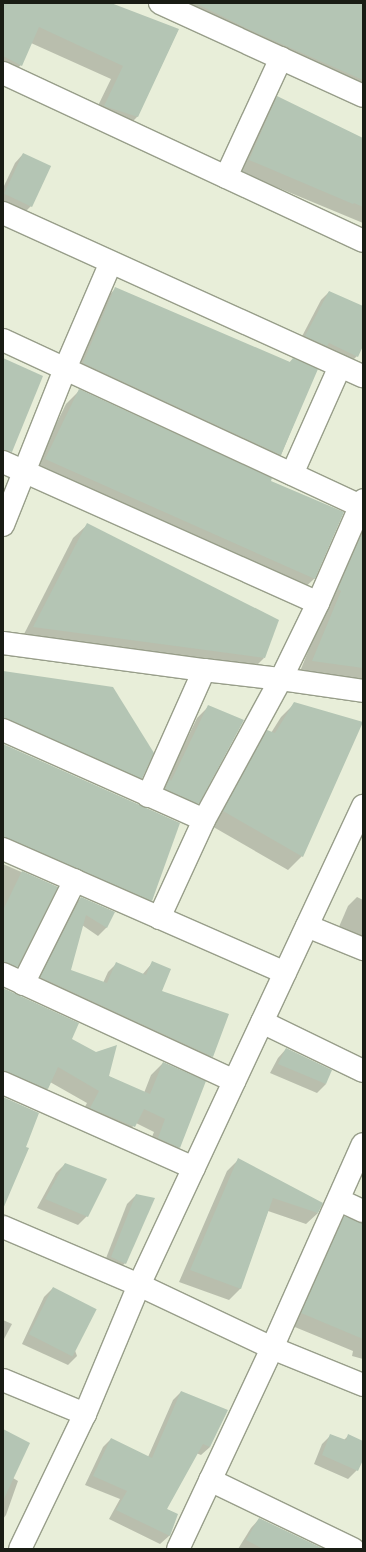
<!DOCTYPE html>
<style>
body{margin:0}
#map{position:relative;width:366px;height:1552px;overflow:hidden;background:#e8eed9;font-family:"Alegreya Sans",sans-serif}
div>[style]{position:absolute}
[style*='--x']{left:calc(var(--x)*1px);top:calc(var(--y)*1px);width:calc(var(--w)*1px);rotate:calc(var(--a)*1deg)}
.shadow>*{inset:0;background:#0003}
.building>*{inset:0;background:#b4c5b4;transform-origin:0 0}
.roads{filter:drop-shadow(1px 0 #989e8a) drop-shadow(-1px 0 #989e8a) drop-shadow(0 1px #989e8a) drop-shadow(0 -1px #989e8a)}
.minor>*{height:22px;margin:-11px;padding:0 11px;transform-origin:11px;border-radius:11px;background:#fff}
span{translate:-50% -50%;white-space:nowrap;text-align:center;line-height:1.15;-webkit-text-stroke:3px #fff;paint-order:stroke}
.frame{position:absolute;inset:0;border:4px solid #191c14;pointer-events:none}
</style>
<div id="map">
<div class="shadow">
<i style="clip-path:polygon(3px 3px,109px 3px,178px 30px,137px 117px,124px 130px,91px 120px,111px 79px,31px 43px,21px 65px,7px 78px,3px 76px)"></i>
<i style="clip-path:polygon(156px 3px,357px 3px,363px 6px,363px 100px)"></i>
<i style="clip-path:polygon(277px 97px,363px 139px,363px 223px,238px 171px,266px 109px)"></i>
<i style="clip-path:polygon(23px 154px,31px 206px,22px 215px,3px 206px,3px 188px,15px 163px)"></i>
<i style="clip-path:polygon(115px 289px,289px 363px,293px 359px,316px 370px,281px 455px,267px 468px,70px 377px,102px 302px)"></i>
<i style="clip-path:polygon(329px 292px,363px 307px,363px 343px,357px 356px,349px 364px,298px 344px,321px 300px)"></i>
<i style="clip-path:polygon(80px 390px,269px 481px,340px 518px,314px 579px,300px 592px,32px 473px,66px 404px)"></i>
<i style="clip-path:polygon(87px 525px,264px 658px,251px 671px,21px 640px,73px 538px)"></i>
<i style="clip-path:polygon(363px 530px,363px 683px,299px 674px,352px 541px)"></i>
<i style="clip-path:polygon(3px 672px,141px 778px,129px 790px,3px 734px)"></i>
<i style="clip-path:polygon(295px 703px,302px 856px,288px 870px,210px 825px,254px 745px,268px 731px,271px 733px,281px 717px)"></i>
<i style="clip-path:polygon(209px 706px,198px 803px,186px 815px,154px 801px,164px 786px,197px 718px)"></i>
<i style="clip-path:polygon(3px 745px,151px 900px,139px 913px,3px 853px)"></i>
<i style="clip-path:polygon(3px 864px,56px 887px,17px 966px,4px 979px)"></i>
<i style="clip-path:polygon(357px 897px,363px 900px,363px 949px,335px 936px,348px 906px)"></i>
<i style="clip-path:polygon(81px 898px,114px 912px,106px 928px,98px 936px,82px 925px,70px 971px,103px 983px,108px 972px,116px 964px,142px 975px,153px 962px,161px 991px,212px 1057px,205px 1065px,33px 986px,73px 906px)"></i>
<i style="clip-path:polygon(3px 989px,70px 1040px,108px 1076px,144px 1093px,151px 1075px,163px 1063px,179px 1148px,167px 1160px,146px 1151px,154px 1132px,136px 1123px,121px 1139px,78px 1120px,87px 1103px,50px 1082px,47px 1089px,35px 1101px,3px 1087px)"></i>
<i style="clip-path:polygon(286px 1049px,326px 1084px,317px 1093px,270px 1073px,278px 1058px)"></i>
<i style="clip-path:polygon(238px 1160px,318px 1213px,306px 1224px,268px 1211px,240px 1289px,229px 1300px,179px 1282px,227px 1171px)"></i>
<i style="clip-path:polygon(65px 1164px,87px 1216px,78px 1225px,37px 1208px,56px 1173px)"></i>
<i style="clip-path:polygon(136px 1195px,125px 1263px,117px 1272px,103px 1266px,127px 1204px)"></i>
<i style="clip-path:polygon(345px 1217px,363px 1224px,363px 1359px,352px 1356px,353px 1351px,290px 1325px,333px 1229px)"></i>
<i style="clip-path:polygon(53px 1288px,77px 1356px,68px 1365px,22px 1344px,44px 1297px)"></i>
<i style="clip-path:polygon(3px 1320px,12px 1324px,3px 1341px)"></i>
<i style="clip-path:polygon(181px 1392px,210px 1447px,201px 1455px,196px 1453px,166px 1509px,176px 1514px,169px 1536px,160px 1544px,109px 1519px,120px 1499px,85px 1485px,103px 1447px,111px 1439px,148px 1457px,173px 1400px)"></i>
<i style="clip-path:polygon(3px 1430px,13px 1478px,18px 1481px,6px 1515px,3px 1519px)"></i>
<i style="clip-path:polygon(331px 1435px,344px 1440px,348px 1436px,363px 1442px,363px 1458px,357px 1470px,348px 1479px,314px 1464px,322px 1444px)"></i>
<i style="clip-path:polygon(259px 1519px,295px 1549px,238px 1549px,251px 1528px)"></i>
</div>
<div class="building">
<i style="clip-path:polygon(3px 3px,111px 3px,179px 29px,138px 117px,104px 106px,123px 66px,39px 27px,22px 66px,3px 56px)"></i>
<i style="clip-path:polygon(195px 3px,363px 3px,363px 80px,248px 29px)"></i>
<i style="clip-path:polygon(277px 96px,363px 138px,363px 207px,354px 203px,353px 204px,249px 160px)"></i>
<i style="left:23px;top:153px;width:31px;height:45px;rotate:25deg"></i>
<i style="clip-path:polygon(115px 287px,290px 362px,293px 358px,318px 369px,281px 455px,83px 363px)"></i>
<i style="clip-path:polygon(329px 291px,363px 306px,363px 346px,358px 357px,329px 343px,327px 346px,305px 336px)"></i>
<i style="clip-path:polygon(3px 358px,43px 376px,12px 452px,3px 450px)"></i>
<i style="clip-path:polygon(79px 389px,272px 478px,271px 481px,344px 512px,315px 579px,45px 459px)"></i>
<i style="clip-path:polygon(87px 523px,279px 620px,265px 658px,33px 627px)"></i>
<i style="clip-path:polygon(363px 531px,363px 668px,312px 661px,341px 591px,338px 589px)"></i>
<i style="clip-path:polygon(3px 671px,113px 687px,154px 753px,142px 779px,3px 718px)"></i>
<i style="clip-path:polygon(294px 702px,363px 722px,303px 857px,223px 811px,267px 730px,275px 733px)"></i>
<i style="clip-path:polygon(208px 705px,244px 720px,199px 804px,165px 789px,170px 778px,171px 781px)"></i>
<i style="clip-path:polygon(3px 744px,180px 823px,152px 901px,3px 836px)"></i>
<i style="clip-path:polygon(22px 871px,58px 887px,18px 967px,3px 962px,3px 910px)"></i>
<i style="clip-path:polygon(81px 897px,115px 912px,107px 928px,86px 915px,71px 970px,107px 983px,116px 962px,146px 975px,152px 961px,171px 969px,162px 991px,229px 1014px,213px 1057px,40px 977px)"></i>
<i style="clip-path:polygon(3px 988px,79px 1023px,72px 1039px,96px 1052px,117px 1045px,109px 1076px,150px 1094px,163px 1062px,206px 1081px,180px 1148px,158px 1138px,165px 1119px,144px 1109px,135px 1127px,90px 1108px,99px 1091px,58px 1067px,48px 1089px,3px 1071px)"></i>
<i style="clip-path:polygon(286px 1048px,332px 1070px,326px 1084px,278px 1064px)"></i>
<i style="clip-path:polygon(3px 1097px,39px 1113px,26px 1147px,29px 1148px,3px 1209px)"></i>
<i style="clip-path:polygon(238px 1158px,323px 1203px,318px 1213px,273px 1198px,241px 1289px,190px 1270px)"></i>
<i style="clip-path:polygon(65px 1163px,107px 1179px,88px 1217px,45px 1199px)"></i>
<i style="clip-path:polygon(136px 1194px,155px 1198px,126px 1264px,111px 1257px)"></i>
<i style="clip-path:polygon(344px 1216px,363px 1223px,363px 1339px,301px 1313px)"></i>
<i style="left:53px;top:1287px;width:49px;height:53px;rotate:27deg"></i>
<i style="clip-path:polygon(181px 1391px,228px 1410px,210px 1447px,203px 1444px,167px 1509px,178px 1514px,170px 1536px,116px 1510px,127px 1491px,93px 1476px,111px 1438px,152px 1458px)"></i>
<i style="clip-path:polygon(3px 1429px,30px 1443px,3px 1501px)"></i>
<i style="clip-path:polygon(330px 1434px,346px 1440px,348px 1434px,363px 1441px,363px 1460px,358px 1471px,322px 1455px)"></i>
<i style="clip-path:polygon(259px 1518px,324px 1549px,263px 1549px,246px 1540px)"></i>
</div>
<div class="roads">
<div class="minor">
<i style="--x:160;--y:3;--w:223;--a:24.6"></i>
<i style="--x:3;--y:73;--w:397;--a:25"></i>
<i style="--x:226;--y:177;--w:131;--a:-65.2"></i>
<i style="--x:3;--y:213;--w:395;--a:24.4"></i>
<i style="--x:3;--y:340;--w:397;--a:24.9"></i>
<i style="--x:3;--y:462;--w:345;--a:24.1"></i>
<i style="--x:292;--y:474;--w:118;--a:-66"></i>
<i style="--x:3;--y:525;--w:168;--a:-68.3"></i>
<i style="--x:65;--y:369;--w:116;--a:-66.7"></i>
<i style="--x:3;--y:643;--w:203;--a:7.7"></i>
<i style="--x:204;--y:670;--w:78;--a:6.7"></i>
<i style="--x:281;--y:679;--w:83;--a:8.3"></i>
<i style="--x:3;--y:730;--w:220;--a:24.1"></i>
<i style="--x:148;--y:796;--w:138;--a:-66"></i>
<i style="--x:3;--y:849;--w:308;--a:23.7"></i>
<i style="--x:159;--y:918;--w:108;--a:-65.3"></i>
<i style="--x:204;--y:820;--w:161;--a:-61.4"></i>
<i style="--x:281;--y:679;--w:85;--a:-64"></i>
<i style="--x:318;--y:603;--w:112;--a:-66.4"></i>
<i style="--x:307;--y:926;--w:61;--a:22.3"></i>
<i style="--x:3;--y:974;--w:255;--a:24.8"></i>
<i style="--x:23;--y:984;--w:116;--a:-63.4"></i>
<i style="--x:262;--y:1022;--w:112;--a:25.9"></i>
<i style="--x:3;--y:1083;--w:209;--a:24"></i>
<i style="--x:339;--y:1200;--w:26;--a:25"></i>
<i style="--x:3;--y:1227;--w:148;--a:23.1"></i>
<i style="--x:139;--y:1285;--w:147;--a:25.3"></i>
<i style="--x:272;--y:1348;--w:98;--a:22.1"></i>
<i style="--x:3;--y:1380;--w:89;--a:22.5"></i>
<i style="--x:210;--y:1480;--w:159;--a:25.8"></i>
<i style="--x:20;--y:1549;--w:150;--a:-64.3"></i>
<i style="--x:85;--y:1414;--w:140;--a:-67.3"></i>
<i style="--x:139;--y:1285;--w:529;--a:-64.94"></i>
<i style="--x:178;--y:1549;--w:222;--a:-64.9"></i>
<i style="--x:272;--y:1348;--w:223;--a:-66"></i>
</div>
</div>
<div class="frame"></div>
</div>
